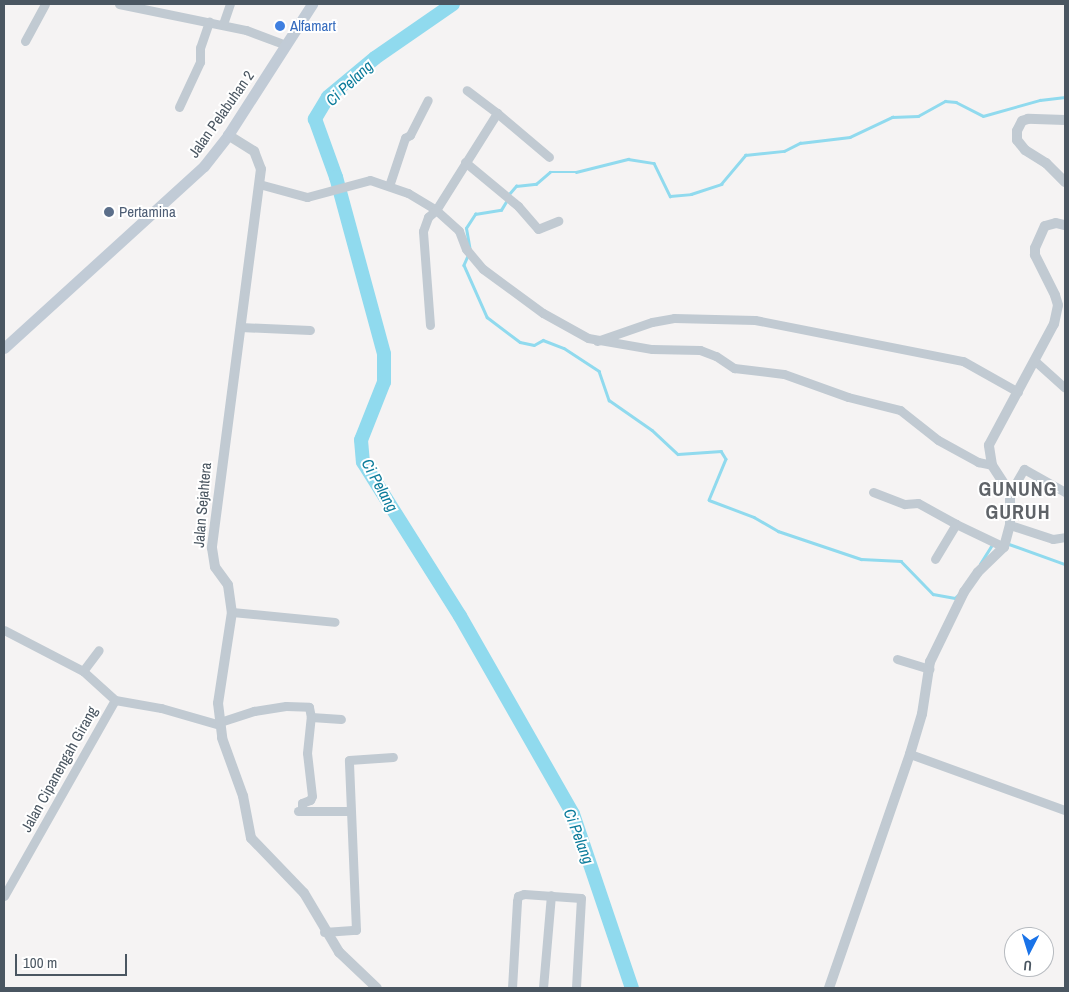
<!DOCTYPE html>
<style>
body{margin:0}
#map{position:relative;width:1069px;height:992px;overflow:hidden;background:#f5f3f3;font-family:"Archivo Narrow",sans-serif}
div>[style]{position:absolute}
[style*='--x']{left:calc(var(--x)*1px);top:calc(var(--y)*1px);width:calc(var(--w)*1px);rotate:calc(var(--a)*1deg)}
.stream>*{height:2.5px;margin:-1.25px;padding:0 1.25px;transform-origin:1.25px;border-radius:1.25px;background:#90daee}
.river>*{height:14px;margin:-7px;padding:0 7px;transform-origin:7px;border-radius:7px;background:#90daee}
.minor>*{height:9px;margin:-4.5px;padding:0 4.5px;transform-origin:4.5px;border-radius:4.5px;background:#c1cad2}
.tertiary>*{height:10px;margin:-5px;padding:0 5px;transform-origin:5px;border-radius:5px;background:#c1cad2}
.secondary>*{height:11px;margin:-5.5px;padding:0 5.5px;transform-origin:5.5px;border-radius:5.5px;background:#c1cbd6}
.dots>*{width:14px;height:14px;translate:-50% -50%;box-sizing:border-box;border:2px solid #fff;border-radius:50%}
span{translate:-50% -50%;white-space:nowrap;text-align:center;line-height:1.15;-webkit-text-stroke:4px #fff;paint-order:stroke}
.shop-label{font-size:15px;color:#366cbe}
.left{translate:0 -50%;text-align:left}
.street-label{font-size:15px;color:#4a5661}
.service-label{font-size:15px;color:#4e5e75}
.water-label{font-size:16px;color:#0c7c9b;font-style:italic}
.district-label{font-size:20px;color:#5f6368;font-weight:700;letter-spacing:1px}
.frame{position:absolute;inset:0;border:5px solid #4a5661;pointer-events:none}
.north{position:absolute;left:1004px;top:927px;width:50px;height:50px;box-sizing:border-box;background:#fff;border:1px solid #b7bbc0;border-radius:50%;rotate:185deg;font-size:14px;font-weight:700;line-height:20px;text-align:center;color:#4a5661}
.north::after{content:'';display:block;margin:auto;width:18px;height:22px;background:#1a73e8;clip-path:polygon(50% 0,100% 100%,50% 72%,0 100%)}
.scale{position:absolute;left:15px;top:954px;width:112px;height:22px;box-sizing:border-box;border:2px solid #4a5661;border-top:0;padding-left:6px;font-size:15px;line-height:18px;white-space:nowrap;color:#4a5661;-webkit-text-stroke:4px #fff;paint-order:stroke}
</style>
<div id="map">
<div class="stream">
<i style="--x:509;--y:194;--w:11;--a:-49"></i>
<i style="--x:516;--y:186;--w:20;--a:-6"></i>
<i style="--x:536;--y:184;--w:18;--a:-41"></i>
<i style="--x:550;--y:172;--w:26;--a:0"></i>
<i style="--x:576;--y:172;--w:54;--a:-14"></i>
<i style="--x:628;--y:159;--w:26;--a:9"></i>
<i style="--x:654;--y:163;--w:37;--a:64"></i>
<i style="--x:670;--y:196;--w:21;--a:-5"></i>
<i style="--x:691;--y:194;--w:32;--a:-18"></i>
<i style="--x:721;--y:184;--w:38;--a:-50"></i>
<i style="--x:745;--y:155;--w:39;--a:-6"></i>
<i style="--x:784;--y:151;--w:18;--a:-27"></i>
<i style="--x:800;--y:143;--w:50;--a:-6.8"></i>
<i style="--x:850;--y:137;--w:47;--a:-25.5"></i>
<i style="--x:892;--y:117;--w:26;--a:-2"></i>
<i style="--x:918;--y:116;--w:31;--a:-29"></i>
<i style="--x:945;--y:101;--w:11;--a:5"></i>
<i style="--x:956;--y:102;--w:30;--a:27"></i>
<i style="--x:983;--y:116;--w:59;--a:-15.7"></i>
<i style="--x:1040;--y:100;--w:25;--a:-7"></i>
<i style="--x:470;--y:251;--w:23;--a:-100"></i>
<i style="--x:466;--y:228;--w:17;--a:-57"></i>
<i style="--x:475;--y:214;--w:26;--a:-9"></i>
<i style="--x:501;--y:210;--w:12;--a:-59"></i>
<i style="--x:468;--y:256;--w:10;--a:114"></i>
<i style="--x:464;--y:265;--w:57;--a:66.1"></i>
<i style="--x:487;--y:317;--w:41;--a:37.1"></i>
<i style="--x:520;--y:342;--w:14;--a:12"></i>
<i style="--x:534;--y:345;--w:10;--a:-29"></i>
<i style="--x:543;--y:340;--w:22;--a:21"></i>
<i style="--x:564;--y:348;--w:42;--a:33.3"></i>
<i style="--x:599;--y:371;--w:31;--a:71"></i>
<i style="--x:609;--y:400;--w:52;--a:34.9"></i>
<i style="--x:652;--y:430;--w:35;--a:43"></i>
<i style="--x:678;--y:454;--w:43;--a:-4"></i>
<i style="--x:721;--y:451;--w:9;--a:58"></i>
<i style="--x:726;--y:459;--w:44;--a:112.5"></i>
<i style="--x:709;--y:500;--w:48;--a:20.7"></i>
<i style="--x:754;--y:517;--w:28;--a:30"></i>
<i style="--x:778;--y:531;--w:88;--a:18.6"></i>
<i style="--x:861;--y:559;--w:40;--a:2.9"></i>
<i style="--x:901;--y:561;--w:46;--a:45.9"></i>
<i style="--x:933;--y:594;--w:22;--a:10"></i>
<i style="--x:955;--y:598;--w:4;--a:-45"></i>
<i style="--x:1009;--y:544;--w:59;--a:19.7"></i>
<i style="--x:980;--y:564;--w:25;--a:-58"></i>
</div>
<div class="river">
<i style="--x:453;--y:4;--w:95;--a:145.3"></i>
<i style="--x:375;--y:58;--w:61;--a:140.3"></i>
<i style="--x:328;--y:97;--w:26;--a:121"></i>
<i style="--x:315;--y:119;--w:62;--a:70.1"></i>
<i style="--x:336;--y:177;--w:183;--a:74.8"></i>
<i style="--x:384;--y:354;--w:28;--a:90"></i>
<i style="--x:384;--y:382;--w:62;--a:111.6"></i>
<i style="--x:361;--y:440;--w:22;--a:85"></i>
<i style="--x:363;--y:462;--w:182;--a:57.8"></i>
<i style="--x:460;--y:616;--w:228;--a:60.3"></i>
<i style="--x:573;--y:814;--w:184;--a:71.3"></i>
</div>
<div class="minor">
<i style="--x:119;--y:4;--w:130;--a:11.6"></i>
<i style="--x:246;--y:30;--w:43;--a:20.6"></i>
<i style="--x:223;--y:24;--w:21;--a:-71"></i>
<i style="--x:25;--y:41;--w:42;--a:-61.6"></i>
<i style="--x:179;--y:107;--w:50;--a:-65"></i>
<i style="--x:200;--y:62;--w:14;--a:-90"></i>
<i style="--x:200;--y:48;--w:28;--a:-71"></i>
<i style="--x:497;--y:113;--w:68;--a:40.2"></i>
<i style="--x:465;--y:162;--w:69;--a:39.7"></i>
<i style="--x:518;--y:206;--w:30;--a:49"></i>
<i style="--x:538;--y:229;--w:22;--a:-22"></i>
<i style="--x:259;--y:184;--w:50;--a:15.2"></i>
<i style="--x:307;--y:197;--w:65;--a:-15.1"></i>
<i style="--x:370;--y:180;--w:40;--a:18.9"></i>
<i style="--x:408;--y:193;--w:33;--a:31"></i>
<i style="--x:436;--y:210;--w:115;--a:-57.8"></i>
<i style="--x:497;--y:113;--w:38;--a:-143"></i>
<i style="--x:389;--y:186;--w:51;--a:-71.6"></i>
<i style="--x:405;--y:138;--w:6;--a:-31"></i>
<i style="--x:410;--y:135;--w:39;--a:-63"></i>
<i style="--x:430;--y:325;--w:94;--a:-94.3"></i>
<i style="--x:423;--y:231;--w:15;--a:-70"></i>
<i style="--x:428;--y:217;--w:11;--a:-41"></i>
<i style="--x:436;--y:210;--w:31;--a:42"></i>
<i style="--x:459;--y:231;--w:19;--a:69"></i>
<i style="--x:466;--y:249;--w:26;--a:50"></i>
<i style="--x:483;--y:269;--w:74;--a:36.3"></i>
<i style="--x:543;--y:313;--w:51;--a:29.1"></i>
<i style="--x:588;--y:338;--w:65;--a:9.8"></i>
<i style="--x:652;--y:349;--w:48;--a:1.2"></i>
<i style="--x:700;--y:350;--w:17;--a:21"></i>
<i style="--x:716;--y:356;--w:22;--a:34"></i>
<i style="--x:734;--y:368;--w:50;--a:6.8"></i>
<i style="--x:784;--y:374;--w:68;--a:19.8"></i>
<i style="--x:848;--y:397;--w:54;--a:14"></i>
<i style="--x:900;--y:410;--w:48;--a:38.3"></i>
<i style="--x:938;--y:440;--w:46;--a:28.8"></i>
<i style="--x:978;--y:462;--w:14;--a:12"></i>
<i style="--x:240;--y:327;--w:70;--a:2.5"></i>
<i style="--x:597;--y:341;--w:58;--a:-19.1"></i>
<i style="--x:652;--y:322;--w:22;--a:-10"></i>
<i style="--x:674;--y:318;--w:81;--a:1.4"></i>
<i style="--x:755;--y:320;--w:212;--a:11.2"></i>
<i style="--x:963;--y:361;--w:63;--a:29.4"></i>
<i style="--x:1035;--y:361;--w:40;--a:42"></i>
<i style="--x:873;--y:492;--w:34;--a:21"></i>
<i style="--x:905;--y:504;--w:13;--a:-4"></i>
<i style="--x:918;--y:503;--w:43;--a:28.9"></i>
<i style="--x:1010;--y:493;--w:28;--a:-60"></i>
<i style="--x:1024;--y:469;--w:47;--a:29.3"></i>
<i style="--x:1010;--y:525;--w:45;--a:18"></i>
<i style="--x:1053;--y:539;--w:12;--a:-9"></i>
<i style="--x:935;--y:559;--w:41;--a:-59"></i>
<i style="--x:956;--y:524;--w:53;--a:25.6"></i>
<i style="--x:232;--y:612;--w:103;--a:5.5"></i>
<i style="--x:4;--y:630;--w:89;--a:27.4"></i>
<i style="--x:83;--y:671;--w:43;--a:42.2"></i>
<i style="--x:897;--y:659;--w:34;--a:17"></i>
<i style="--x:83;--y:671;--w:26;--a:-53"></i>
<i style="--x:220;--y:722;--w:36;--a:-18"></i>
<i style="--x:254;--y:711;--w:32;--a:-9"></i>
<i style="--x:286;--y:706;--w:23;--a:2"></i>
<i style="--x:309;--y:707;--w:10;--a:79"></i>
<i style="--x:311;--y:717;--w:30;--a:4"></i>
<i style="--x:910;--y:754;--w:165;--a:19.9"></i>
<i style="--x:298;--y:811;--w:52;--a:0"></i>
<i style="--x:302;--y:811;--w:8;--a:-90"></i>
<i style="--x:302;--y:803;--w:9;--a:-21"></i>
<i style="--x:310;--y:800;--w:4;--a:-63"></i>
<i style="--x:312;--y:796;--w:43;--a:-96.6"></i>
<i style="--x:307;--y:753;--w:36;--a:-84"></i>
<i style="--x:4;--y:896;--w:225;--a:-60.5"></i>
<i style="--x:115;--y:700;--w:47;--a:9.9"></i>
<i style="--x:161;--y:708;--w:61;--a:16.1"></i>
<i style="--x:324;--y:932;--w:32;--a:-4"></i>
<i style="--x:356;--y:930;--w:170;--a:-92.4"></i>
<i style="--x:349;--y:760;--w:44;--a:-3.9"></i>
<i style="--x:512;--y:988;--w:87;--a:-86.7"></i>
<i style="--x:517;--y:901;--w:5;--a:-79"></i>
<i style="--x:518;--y:896;--w:6;--a:-18"></i>
<i style="--x:524;--y:894;--w:57;--a:4"></i>
<i style="--x:581;--y:898;--w:90;--a:93.2"></i>
<i style="--x:543;--y:988;--w:93;--a:-85.1"></i>
</div>
<div class="tertiary">
<i style="--x:1065;--y:120;--w:37;--a:-178"></i>
<i style="--x:1028;--y:119;--w:6;--a:162"></i>
<i style="--x:1022;--y:121;--w:11;--a:117"></i>
<i style="--x:1017;--y:131;--w:9;--a:90"></i>
<i style="--x:1017;--y:140;--w:13;--a:51"></i>
<i style="--x:1025;--y:150;--w:25;--a:32"></i>
<i style="--x:1046;--y:163;--w:27;--a:45"></i>
<i style="--x:228;--y:135;--w:31;--a:32"></i>
<i style="--x:254;--y:151;--w:19;--a:69"></i>
<i style="--x:261;--y:169;--w:382;--a:97.4"></i>
<i style="--x:212;--y:548;--w:19;--a:81"></i>
<i style="--x:215;--y:567;--w:22;--a:54"></i>
<i style="--x:228;--y:585;--w:27;--a:82"></i>
<i style="--x:232;--y:612;--w:92;--a:98.7"></i>
<i style="--x:218;--y:703;--w:35;--a:83"></i>
<i style="--x:222;--y:738;--w:62;--a:70.1"></i>
<i style="--x:243;--y:796;--w:43;--a:79.2"></i>
<i style="--x:251;--y:838;--w:76;--a:46.1"></i>
<i style="--x:304;--y:893;--w:69;--a:59.3"></i>
<i style="--x:339;--y:952;--w:52;--a:43.5"></i>
<i style="--x:829;--y:988;--w:248;--a:-70.9"></i>
<i style="--x:910;--y:754;--w:42;--a:-73.3"></i>
<i style="--x:922;--y:714;--w:53;--a:-81.3"></i>
<i style="--x:930;--y:662;--w:78;--a:-64.1"></i>
<i style="--x:964;--y:592;--w:24;--a:-55"></i>
<i style="--x:978;--y:572;--w:36;--a:-44"></i>
<i style="--x:1004;--y:547;--w:23;--a:-75"></i>
<i style="--x:1010;--y:525;--w:32;--a:-90"></i>
<i style="--x:1010;--y:493;--w:33;--a:-123"></i>
<i style="--x:992;--y:465;--w:20;--a:-99"></i>
<i style="--x:989;--y:445;--w:137;--a:-61.8"></i>
<i style="--x:1054;--y:324;--w:19;--a:-78"></i>
<i style="--x:1058;--y:305;--w:10;--a:-107"></i>
<i style="--x:1055;--y:295;--w:45;--a:-116.6"></i>
<i style="--x:1035;--y:255;--w:7;--a:-90"></i>
<i style="--x:1035;--y:248;--w:24;--a:-66"></i>
<i style="--x:1045;--y:226;--w:11;--a:-15"></i>
<i style="--x:1056;--y:223;--w:9;--a:13"></i>
</div>
<div class="secondary">
<i style="--x:4;--y:348;--w:270;--a:-42.3"></i>
<i style="--x:204;--y:166;--w:39;--a:-52"></i>
<i style="--x:228;--y:135;--w:156;--a:-57.3"></i>
</div>
<div class="dots">
<i style="left:280px;top:26px;background:#3f7fe0"></i>
<i style="left:109px;top:212px;background:#5c6f8a"></i>
</div>
<div class="shop-label">
<span class="left" style="left:290px;top:26px">Alfamart</span>
</div>
<div class="street-label">
<span style="left:221px;top:114px;rotate:-55deg">Jalan Pelabuhan 2</span>
<span style="left:202px;top:505px;rotate:-85deg">Jalan Sejahtera</span>
<span style="left:59px;top:769px;rotate:-61deg">Jalan Cipanengah Girang</span>
</div>
<div class="service-label">
<span class="left" style="left:119px;top:212px">Pertamina</span>
</div>
<div class="water-label">
<span style="left:349px;top:83px;rotate:-43deg">Ci Pelang</span>
<span style="left:380px;top:485px;rotate:61deg">Ci Pelang</span>
<span style="left:579px;top:836px;rotate:69deg">Ci Pelang</span>
</div>
<div class="district-label">
<span style="left:1018px;top:500px">GUNUNG<br>GURUH</span>
</div>
<div class="frame"></div>
<div class="north">U</div>
<div class="scale">100 m</div>
</div>
